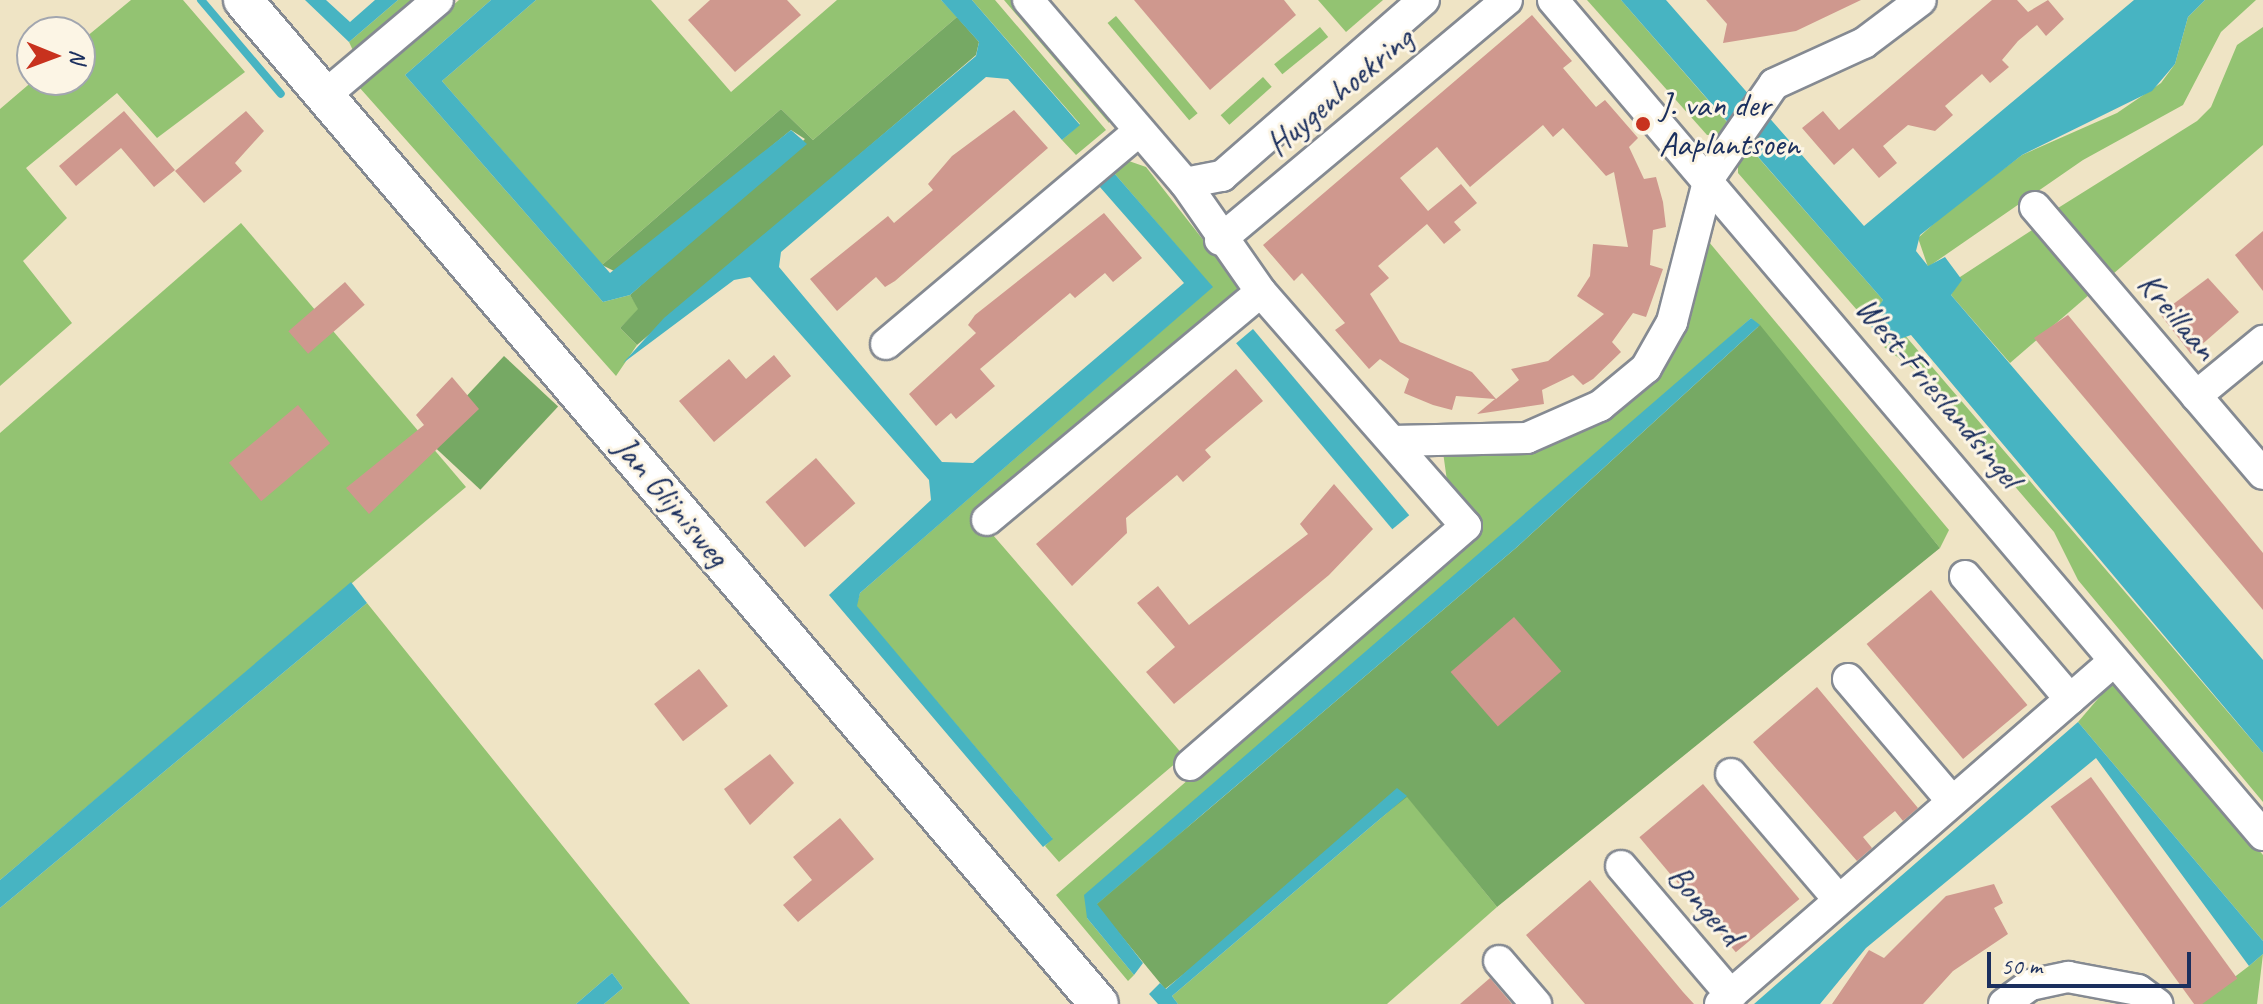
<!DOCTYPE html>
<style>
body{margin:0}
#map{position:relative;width:2263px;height:1004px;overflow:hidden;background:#efe4c5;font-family:Caveat,sans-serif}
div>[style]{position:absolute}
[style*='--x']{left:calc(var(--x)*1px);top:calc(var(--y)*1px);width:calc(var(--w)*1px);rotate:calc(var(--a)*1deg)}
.green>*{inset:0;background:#93c372;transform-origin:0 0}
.forest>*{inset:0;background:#76a964;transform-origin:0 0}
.water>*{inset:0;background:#47b4c2;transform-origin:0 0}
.stream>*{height:8px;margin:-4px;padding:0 4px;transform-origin:4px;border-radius:4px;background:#47b4c2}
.building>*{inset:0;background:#cf988e;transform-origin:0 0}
.roads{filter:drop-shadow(2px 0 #858a92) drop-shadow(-2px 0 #858a92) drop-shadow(0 2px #858a92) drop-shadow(0 -2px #858a92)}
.minor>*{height:30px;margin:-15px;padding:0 15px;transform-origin:15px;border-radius:15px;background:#fff}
.tertiary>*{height:38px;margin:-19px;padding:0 19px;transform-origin:19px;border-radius:19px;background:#fff}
.dots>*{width:22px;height:22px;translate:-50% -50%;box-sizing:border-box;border:4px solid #fcf5e5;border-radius:50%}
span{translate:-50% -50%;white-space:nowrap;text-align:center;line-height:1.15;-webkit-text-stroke:6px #fcf5e5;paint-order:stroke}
.street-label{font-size:34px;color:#1b2f5e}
.poi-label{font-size:34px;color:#1b2f5e}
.left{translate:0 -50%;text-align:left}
.north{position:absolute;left:16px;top:16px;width:80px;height:80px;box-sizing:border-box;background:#fcf5e5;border:2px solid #a2a6af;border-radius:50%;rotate:91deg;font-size:22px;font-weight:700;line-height:32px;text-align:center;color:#1b2f5e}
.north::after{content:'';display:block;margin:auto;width:28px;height:36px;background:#c8321e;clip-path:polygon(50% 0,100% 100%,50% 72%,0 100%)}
.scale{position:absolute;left:1987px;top:952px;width:204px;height:36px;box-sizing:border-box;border:4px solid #1b2f5e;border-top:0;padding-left:10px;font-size:24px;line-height:28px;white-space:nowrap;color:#1b2f5e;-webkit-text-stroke:6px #fcf5e5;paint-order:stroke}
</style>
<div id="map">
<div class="green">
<i style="clip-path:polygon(131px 0,183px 0,245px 72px,157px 138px,117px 93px,26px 168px,67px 218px,23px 261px,72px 323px,0 386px,0 109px,34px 80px,80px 80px,80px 42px)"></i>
<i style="clip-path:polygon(398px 0,425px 0,357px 59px,349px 42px)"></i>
<i style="clip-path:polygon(459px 0,491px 0,405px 75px,603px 302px,630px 295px,639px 309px,620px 328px,637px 345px,616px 376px,359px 87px)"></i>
<i style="clip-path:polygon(536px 0,651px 0,731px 92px,837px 0,941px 0,957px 17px,813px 140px,781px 109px,602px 265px,442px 81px)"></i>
<i style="clip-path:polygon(972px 0,995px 0,1106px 130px,1076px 155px,1062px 140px,1080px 124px)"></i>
<i style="clip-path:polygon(1004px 0,1013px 0,1108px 112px,1109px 123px)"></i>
<i style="clip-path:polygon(1318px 0,1383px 0,1346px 32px)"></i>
<i style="clip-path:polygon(1587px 0,1621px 0,1728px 123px,1719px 134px,1707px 135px)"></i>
<i style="clip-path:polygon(2205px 0,2256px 0,2221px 32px,2183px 105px,2083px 160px,1928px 267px,1918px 238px,1949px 210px,2022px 155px,2117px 113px,2161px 83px,2175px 64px,2188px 17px)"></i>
<i style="left:1116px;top:16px;width:127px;height:11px;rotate:50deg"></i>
<i style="left:1320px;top:27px;width:13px;height:59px;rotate:51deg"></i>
<i style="clip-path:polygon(2263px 27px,2263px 145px,2113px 274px,2058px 208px,2197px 121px,2211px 107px,2237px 45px)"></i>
<i style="left:1263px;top:77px;width:13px;height:57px;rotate:48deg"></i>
<i style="clip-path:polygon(1750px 148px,1883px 300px,1870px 325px,1738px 173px,1738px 159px)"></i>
<i style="clip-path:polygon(1126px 160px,1146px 167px,1244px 292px,980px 520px,1184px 756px,1059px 862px,1045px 846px,1052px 838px,856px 606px,860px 593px,1212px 287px,1114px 173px)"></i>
<i style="clip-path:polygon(241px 223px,466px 487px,0 880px,0 433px)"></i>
<i style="clip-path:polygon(2035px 228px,2090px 294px,2010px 363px,1951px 295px,1960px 277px)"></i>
<i style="clip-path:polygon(1709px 242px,1949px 530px,1940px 548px,1751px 318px,1087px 918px,1134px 975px,1128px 981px,1056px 895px,1478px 527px,1448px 488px,1443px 452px,1553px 443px,1626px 406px,1678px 345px)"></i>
<i style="clip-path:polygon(1903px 333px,2263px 753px,2263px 802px,2078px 580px,2054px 532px,1916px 371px,1884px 347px)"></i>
<i style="clip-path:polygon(367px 603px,690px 1004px,604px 1004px,623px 988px,612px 973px,576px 1004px,0 1004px,0 908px)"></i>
<i style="clip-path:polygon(2114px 680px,2263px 855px,2263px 941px,2078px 722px)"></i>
<i style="clip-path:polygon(1407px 796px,1497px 907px,1387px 1004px,1178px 1004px,1172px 996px)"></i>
<i style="clip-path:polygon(2263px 954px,2257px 1004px,2199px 1004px,2249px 966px)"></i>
</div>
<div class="forest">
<i style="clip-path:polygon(957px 17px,979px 42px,976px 55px,637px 345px,620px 328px,638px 309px,630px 295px,805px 139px,791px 130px,618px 273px,602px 265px,781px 109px,813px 140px)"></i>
<i style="clip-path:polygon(1760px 325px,1940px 548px,1497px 907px,1407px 797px,1165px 989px,1096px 905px,1517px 547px)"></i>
<i style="left:504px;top:356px;width:74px;height:114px;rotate:43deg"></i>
</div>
<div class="water">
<i style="clip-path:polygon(305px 0,326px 0,350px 22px,375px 0,398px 0,349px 42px)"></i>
<i style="clip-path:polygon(491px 0,536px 0,442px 81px,610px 273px,791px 130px,807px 144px,630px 295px,603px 302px,405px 75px)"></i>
<i style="clip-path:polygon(941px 0,972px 0,1080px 125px,1062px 140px,1008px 79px,986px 77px,781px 252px,779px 267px,942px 462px,973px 463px,1184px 283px,1099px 186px,1114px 173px,1213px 287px,860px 593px,857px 606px,1053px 839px,1043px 847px,829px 595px,931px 500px,929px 480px,750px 277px,734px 280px,623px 363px,664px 318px,976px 56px,979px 42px)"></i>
<i style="clip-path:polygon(1621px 0,1666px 0,1864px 226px,2134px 0,2205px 0,2188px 17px,2175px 64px,2152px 91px,2022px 155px,1920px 235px,1916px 251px,1928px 266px,1945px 257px,1962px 280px,1951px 295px,2263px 660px,2263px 753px,1911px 335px,1886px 344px,1868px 323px,1883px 300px)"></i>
<i style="clip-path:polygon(1751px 318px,1760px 325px,1517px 547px,1097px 904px,1143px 963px,1134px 975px,1087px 918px,1084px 895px)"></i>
<i style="left:1253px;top:329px;width:243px;height:22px;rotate:50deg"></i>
<i style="clip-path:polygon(351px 582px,367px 603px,0 908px,0 880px)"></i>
<i style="clip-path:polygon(2078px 722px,2263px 941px,2263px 954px,2249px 966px,2096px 758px,1866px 948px,1820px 1004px,1754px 1004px)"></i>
<i style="clip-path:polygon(1397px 788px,1407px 796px,1172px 996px,1178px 1004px,1158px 1004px,1149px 994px,1160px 983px,1166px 989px)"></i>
<i style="clip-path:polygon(612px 973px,623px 988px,604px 1004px,576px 1004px)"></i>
</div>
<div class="stream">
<i style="--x:201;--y:0;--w:123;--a:49.6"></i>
</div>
<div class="building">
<i style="clip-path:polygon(710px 0,787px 0,801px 15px,735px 72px,688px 20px)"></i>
<i style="clip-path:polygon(1134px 0,1284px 0,1296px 15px,1210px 90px)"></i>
<i style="clip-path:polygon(1706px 0,1861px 0,1796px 31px,1723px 43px,1727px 24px)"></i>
<i style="clip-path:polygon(1992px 0,2017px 0,2028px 12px,2048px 0,2064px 19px,2046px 36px,2037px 25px,2018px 41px,2002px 60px,2009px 67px,1990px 83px,1982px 74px,1945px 106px,1953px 115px,1935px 131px,1908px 125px,1883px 146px,1897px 163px,1879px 178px,1853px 148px,1834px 165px,1802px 128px,1823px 111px,1839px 130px)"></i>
<i style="clip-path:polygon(evenodd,1532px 15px,1572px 61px,1563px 68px,1596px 107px,1605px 100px,1638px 138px,1629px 147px,1644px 179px,1656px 177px,1663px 202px,1666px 227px,1653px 230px,1650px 265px,1663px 269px,1646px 317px,1633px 313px,1612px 342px,1621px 352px,1593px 379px,1583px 385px,1573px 375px,1542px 390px,1544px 404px,1477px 414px,1495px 399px,1456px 396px,1452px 410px,1433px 405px,1404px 393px,1409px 379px,1380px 359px,1369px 369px,1335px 330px,1345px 323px,1302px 273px,1294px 281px,1263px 245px,1532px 15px,1543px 125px,1553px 137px,1563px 128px,1606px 176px,1614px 172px,1628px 247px,1593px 244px,1590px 276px,1577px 296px,1604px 314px,1548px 361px,1511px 369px,1519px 380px,1496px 399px,1472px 372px,1400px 342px,1370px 294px,1389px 278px,1378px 266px,1427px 224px,1444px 244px,1461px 230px,1454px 222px,1477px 203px,1461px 184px,1428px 211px,1400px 178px,1437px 147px,1470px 187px,1543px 125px)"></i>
<i style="clip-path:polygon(1014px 110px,1048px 148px,895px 281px,885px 287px,876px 277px,837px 311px,810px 279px,888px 216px,894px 223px,933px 190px,928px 184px,952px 156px)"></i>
<i style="clip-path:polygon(124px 111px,175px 170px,154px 187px,121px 148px,76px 186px,59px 166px)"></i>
<i style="clip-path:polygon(246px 111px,264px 131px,235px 163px,242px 171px,204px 203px,175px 171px)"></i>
<i style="clip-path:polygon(1104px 213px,1142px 258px,1113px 282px,1105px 273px,1075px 298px,1070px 293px,980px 369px,995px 386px,956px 419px,951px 413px,936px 426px,909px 394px,976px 333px,968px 325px,975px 315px)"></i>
<i style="clip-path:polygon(2263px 231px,2263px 291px,2235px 255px)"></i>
<i style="clip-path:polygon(2208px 278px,2239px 312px,2191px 354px,2160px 314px)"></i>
<i style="left:345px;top:282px;width:30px;height:75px;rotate:49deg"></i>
<i style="clip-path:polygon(2068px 315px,2263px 553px,2263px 610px,2034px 338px)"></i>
<i style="clip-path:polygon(774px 355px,791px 376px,714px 442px,679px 401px,729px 359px,746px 379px)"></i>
<i style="clip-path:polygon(1236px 369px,1263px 401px,1205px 450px,1211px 457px,1183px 482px,1177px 475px,1126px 518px,1127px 533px,1072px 586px,1036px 544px)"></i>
<i style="clip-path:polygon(452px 377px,479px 409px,369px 514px,346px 488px,424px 425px,416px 415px)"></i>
<i style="left:298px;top:405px;width:50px;height:90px;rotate:50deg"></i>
<i style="left:816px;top:458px;width:60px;height:67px;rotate:49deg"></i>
<i style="clip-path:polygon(1334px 484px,1373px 529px,1329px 575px,1174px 704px,1146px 672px,1175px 647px,1137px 603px,1158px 586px,1189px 625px,1308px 534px,1300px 524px)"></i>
<i style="left:1931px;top:590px;width:150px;height:84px;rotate:50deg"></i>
<i style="left:1514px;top:617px;width:72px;height:84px;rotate:49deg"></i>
<i style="left:699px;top:669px;width:47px;height:57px;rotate:52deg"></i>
<i style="clip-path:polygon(1817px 687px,1918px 808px,1903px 821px,1895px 811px,1863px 837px,1872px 848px,1857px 861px,1753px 742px)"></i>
<i style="clip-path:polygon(770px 754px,794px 783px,750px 825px,724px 789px)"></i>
<i style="left:2091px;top:777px;width:249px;height:50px;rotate:54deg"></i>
<i style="left:1703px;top:784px;width:150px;height:83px;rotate:50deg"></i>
<i style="clip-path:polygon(840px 818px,874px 859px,798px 922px,783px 905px,812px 880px,793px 857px)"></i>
<i style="clip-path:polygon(1590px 880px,1683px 992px,1694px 1004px,1585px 1004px,1526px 935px)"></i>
<i style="clip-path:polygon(1994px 884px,2003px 903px,1994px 908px,2008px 934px,1953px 971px,1923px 1004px,1832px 1004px,1869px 950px,1884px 958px,1946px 896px)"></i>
<i style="clip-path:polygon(1490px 978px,1512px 1004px,1460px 1004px)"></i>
</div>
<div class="roads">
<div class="minor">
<i style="--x:1028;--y:0;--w:241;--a:49.4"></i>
<i style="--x:1185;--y:183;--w:133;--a:55.1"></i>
<i style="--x:1261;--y:292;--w:311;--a:48.8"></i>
<i style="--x:1466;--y:526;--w:365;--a:139.1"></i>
<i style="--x:1553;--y:0;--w:1096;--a:49.63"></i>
<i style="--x:324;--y:96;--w:149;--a:-40.1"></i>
<i style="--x:1185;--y:183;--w:38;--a:-11"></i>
<i style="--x:1222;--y:176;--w:268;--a:-41.1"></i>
<i style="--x:2035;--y:207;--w:351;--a:49.5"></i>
<i style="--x:1220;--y:240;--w:374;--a:-39.9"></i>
<i style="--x:886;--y:344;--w:331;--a:-40.1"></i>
<i style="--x:2196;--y:396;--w:87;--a:-39.4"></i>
<i style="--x:1392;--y:441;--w:135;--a:-1.3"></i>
<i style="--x:1527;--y:438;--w:80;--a:-23.7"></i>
<i style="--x:1600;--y:406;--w:60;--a:-39.6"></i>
<i style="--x:1646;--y:368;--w:53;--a:-60.5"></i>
<i style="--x:1672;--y:322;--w:149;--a:-75.6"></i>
<i style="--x:1709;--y:178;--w:114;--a:-55.3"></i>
<i style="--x:1774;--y:84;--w:99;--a:-24.5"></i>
<i style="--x:1864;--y:43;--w:71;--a:-37"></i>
<i style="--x:987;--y:520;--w:356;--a:-39.8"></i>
<i style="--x:1965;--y:576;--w:162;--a:49.5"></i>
<i style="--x:1848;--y:679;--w:160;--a:49.6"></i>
<i style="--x:1731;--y:774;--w:165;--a:49.4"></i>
<i style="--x:1621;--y:866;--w:170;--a:49.5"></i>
<i style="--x:1499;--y:961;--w:57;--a:49.3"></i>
<i style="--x:1720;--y:1004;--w:522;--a:-41.04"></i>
<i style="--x:2004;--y:1004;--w:32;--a:-36"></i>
<i style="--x:2030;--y:985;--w:39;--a:-12"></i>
<i style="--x:2068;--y:977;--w:71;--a:10.5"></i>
<i style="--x:2138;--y:990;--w:24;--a:36"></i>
</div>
<div class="tertiary">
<i style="--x:243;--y:0;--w:1319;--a:49.55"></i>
</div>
</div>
<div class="dots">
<i style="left:1643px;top:124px;background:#c8321e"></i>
</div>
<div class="street-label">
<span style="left:1339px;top:91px;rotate:-40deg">Huygenhoekring</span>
<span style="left:2178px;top:316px;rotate:50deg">Kreillaan</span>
<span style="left:1939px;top:392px;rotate:50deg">West-Frieslandsingel</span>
<span style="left:672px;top:501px;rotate:50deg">Jan Glijnisweg</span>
<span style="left:1705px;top:905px;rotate:49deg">Bongerd</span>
</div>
<div class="poi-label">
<span class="left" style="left:1659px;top:124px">J. van der<br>Aaplantsoen</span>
</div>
<div class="north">N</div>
<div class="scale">50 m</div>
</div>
